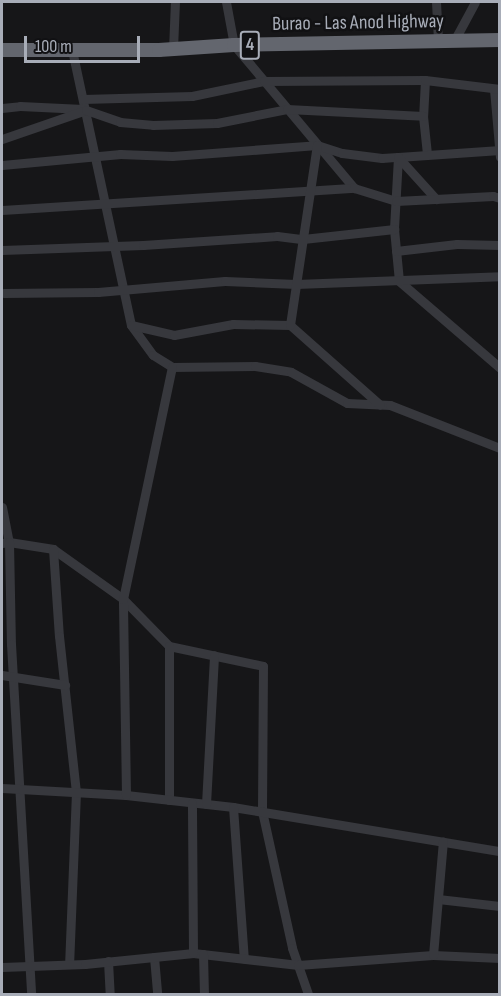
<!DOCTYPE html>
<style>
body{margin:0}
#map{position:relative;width:501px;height:996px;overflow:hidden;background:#161618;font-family:"Sofia Sans Condensed",sans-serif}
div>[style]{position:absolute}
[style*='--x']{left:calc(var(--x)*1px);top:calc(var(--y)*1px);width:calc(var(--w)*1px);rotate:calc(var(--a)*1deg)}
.minor>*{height:9px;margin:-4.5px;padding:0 4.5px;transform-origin:4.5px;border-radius:4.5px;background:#37383d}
.highway>*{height:14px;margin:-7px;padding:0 7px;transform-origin:7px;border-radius:7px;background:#63666e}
span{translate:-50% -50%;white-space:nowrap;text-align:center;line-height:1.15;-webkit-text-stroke:5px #111113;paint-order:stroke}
.shield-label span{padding:2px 4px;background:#111113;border:2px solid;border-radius:4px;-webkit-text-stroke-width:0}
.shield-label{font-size:18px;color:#a8adb8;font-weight:700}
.street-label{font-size:20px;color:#a8adb8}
.frame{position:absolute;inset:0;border:3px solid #a8adb8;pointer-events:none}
.scale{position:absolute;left:24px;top:36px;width:116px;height:27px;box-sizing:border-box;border:3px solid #a8adb8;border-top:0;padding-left:8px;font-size:18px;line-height:21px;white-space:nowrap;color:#a8adb8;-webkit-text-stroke:4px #111113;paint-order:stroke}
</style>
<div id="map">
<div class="minor">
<i style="--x:226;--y:2;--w:44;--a:79.5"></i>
<i style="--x:234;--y:45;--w:187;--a:50"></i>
<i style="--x:436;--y:2;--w:39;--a:87"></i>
<i style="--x:454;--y:41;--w:44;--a:-61.7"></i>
<i style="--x:173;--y:49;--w:47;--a:-87.6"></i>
<i style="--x:72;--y:50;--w:281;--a:77.9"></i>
<i style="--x:131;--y:325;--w:37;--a:54"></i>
<i style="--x:153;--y:355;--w:22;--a:32"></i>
<i style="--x:172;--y:367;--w:83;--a:-0.7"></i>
<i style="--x:255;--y:366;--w:36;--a:9"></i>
<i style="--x:291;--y:372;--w:64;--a:29"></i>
<i style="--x:347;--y:403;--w:43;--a:2.7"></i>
<i style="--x:390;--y:405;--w:118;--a:21.4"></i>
<i style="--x:425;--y:80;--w:36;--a:93"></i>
<i style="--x:423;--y:116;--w:39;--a:84"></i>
<i style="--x:494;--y:89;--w:68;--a:85"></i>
<i style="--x:83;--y:99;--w:109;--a:-1.6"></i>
<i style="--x:192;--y:96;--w:74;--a:-11.8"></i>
<i style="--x:264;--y:81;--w:161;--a:-0.4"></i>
<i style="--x:425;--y:80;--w:76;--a:6.8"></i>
<i style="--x:2;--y:108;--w:18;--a:-6"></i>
<i style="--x:20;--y:106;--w:63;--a:2.7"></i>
<i style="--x:2;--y:139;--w:89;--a:-19"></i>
<i style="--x:86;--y:110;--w:36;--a:19"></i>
<i style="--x:120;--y:122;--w:33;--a:5"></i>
<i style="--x:153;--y:125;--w:64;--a:-1.8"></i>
<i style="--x:217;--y:123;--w:71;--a:-11.3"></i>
<i style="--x:287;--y:109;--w:136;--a:2.9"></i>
<i style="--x:500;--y:150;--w:102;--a:176.1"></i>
<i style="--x:398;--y:157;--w:72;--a:93.2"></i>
<i style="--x:394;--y:229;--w:52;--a:84.5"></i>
<i style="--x:399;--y:281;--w:133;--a:40.7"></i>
<i style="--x:2;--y:165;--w:119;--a:-5.3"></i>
<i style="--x:120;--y:154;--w:52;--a:2.2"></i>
<i style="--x:172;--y:156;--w:145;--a:-4.3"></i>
<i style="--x:317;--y:145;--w:26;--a:18"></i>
<i style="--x:342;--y:153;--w:40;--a:7.1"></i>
<i style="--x:382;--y:158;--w:16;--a:-4"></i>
<i style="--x:398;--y:157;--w:57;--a:47.9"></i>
<i style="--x:2;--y:210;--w:353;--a:-3.6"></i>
<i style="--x:354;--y:188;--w:44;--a:17.2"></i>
<i style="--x:396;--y:201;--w:97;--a:-3"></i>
<i style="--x:493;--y:196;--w:7;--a:16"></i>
<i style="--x:2;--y:250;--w:141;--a:-2"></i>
<i style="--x:143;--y:245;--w:134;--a:-3.8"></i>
<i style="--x:277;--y:236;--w:26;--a:7"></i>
<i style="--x:303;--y:239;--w:92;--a:-6.3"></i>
<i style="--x:396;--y:251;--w:61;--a:-6.5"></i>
<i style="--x:457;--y:244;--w:43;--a:1.3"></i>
<i style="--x:4;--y:293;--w:94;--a:-0.6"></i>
<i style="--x:98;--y:292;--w:127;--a:-5"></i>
<i style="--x:225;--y:281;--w:71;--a:2.4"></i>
<i style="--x:296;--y:284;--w:204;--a:-2.2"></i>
<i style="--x:131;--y:325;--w:44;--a:13.1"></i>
<i style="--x:174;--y:335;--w:60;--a:-10.6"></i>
<i style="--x:233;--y:324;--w:57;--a:1"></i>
<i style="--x:290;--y:325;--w:120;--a:41.6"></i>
<i style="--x:290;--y:325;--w:182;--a:-81.5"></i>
<i style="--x:2;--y:507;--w:36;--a:79"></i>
<i style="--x:9;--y:542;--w:45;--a:9"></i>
<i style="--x:53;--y:549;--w:86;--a:35.5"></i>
<i style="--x:123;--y:599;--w:66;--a:45.6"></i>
<i style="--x:169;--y:646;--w:96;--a:12"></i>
<i style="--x:263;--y:666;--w:145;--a:90.4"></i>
<i style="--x:262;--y:811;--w:140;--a:77.6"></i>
<i style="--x:292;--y:948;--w:49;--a:70.8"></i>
<i style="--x:2;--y:543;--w:7;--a:-8"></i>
<i style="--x:9;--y:542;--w:102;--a:88.9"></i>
<i style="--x:11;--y:644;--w:351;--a:86.7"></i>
<i style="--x:53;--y:549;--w:87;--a:86.1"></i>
<i style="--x:59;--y:636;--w:157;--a:83.8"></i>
<i style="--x:76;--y:792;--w:172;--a:92.3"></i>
<i style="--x:169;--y:646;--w:154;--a:90"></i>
<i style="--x:2;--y:675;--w:64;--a:9"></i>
<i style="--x:2;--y:788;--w:124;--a:3.2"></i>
<i style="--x:126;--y:795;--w:108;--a:6.4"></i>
<i style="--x:233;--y:807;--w:271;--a:9.4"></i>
<i style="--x:126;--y:795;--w:196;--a:-90.9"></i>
<i style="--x:123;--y:599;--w:237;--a:-78.1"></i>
<i style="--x:206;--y:804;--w:149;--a:-86.9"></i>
<i style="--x:233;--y:807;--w:152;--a:85.9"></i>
<i style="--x:438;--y:899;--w:62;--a:6.4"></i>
<i style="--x:193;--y:953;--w:106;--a:6.5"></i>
<i style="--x:298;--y:965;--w:135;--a:-4.2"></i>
<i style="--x:433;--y:955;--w:67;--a:2.6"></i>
<i style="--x:203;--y:954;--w:40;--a:88.6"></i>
<i style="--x:433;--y:955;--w:114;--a:-85"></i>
<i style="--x:154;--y:957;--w:37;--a:85"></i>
<i style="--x:108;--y:961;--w:33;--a:87"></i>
<i style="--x:2;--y:967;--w:83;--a:-2.1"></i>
<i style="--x:85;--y:964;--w:109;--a:-5.8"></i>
<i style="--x:193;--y:953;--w:150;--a:-90.4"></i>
</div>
<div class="highway">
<i style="--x:2;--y:50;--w:157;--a:0"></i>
<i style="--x:159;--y:50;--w:75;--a:-3.8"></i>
<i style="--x:234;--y:45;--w:266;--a:-1.1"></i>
</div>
<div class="shield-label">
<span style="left:250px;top:45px">4</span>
</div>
<div class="street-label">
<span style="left:358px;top:23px;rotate:-1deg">Burao - Las Anod Highway</span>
</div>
<div class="frame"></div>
<div class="scale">100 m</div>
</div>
